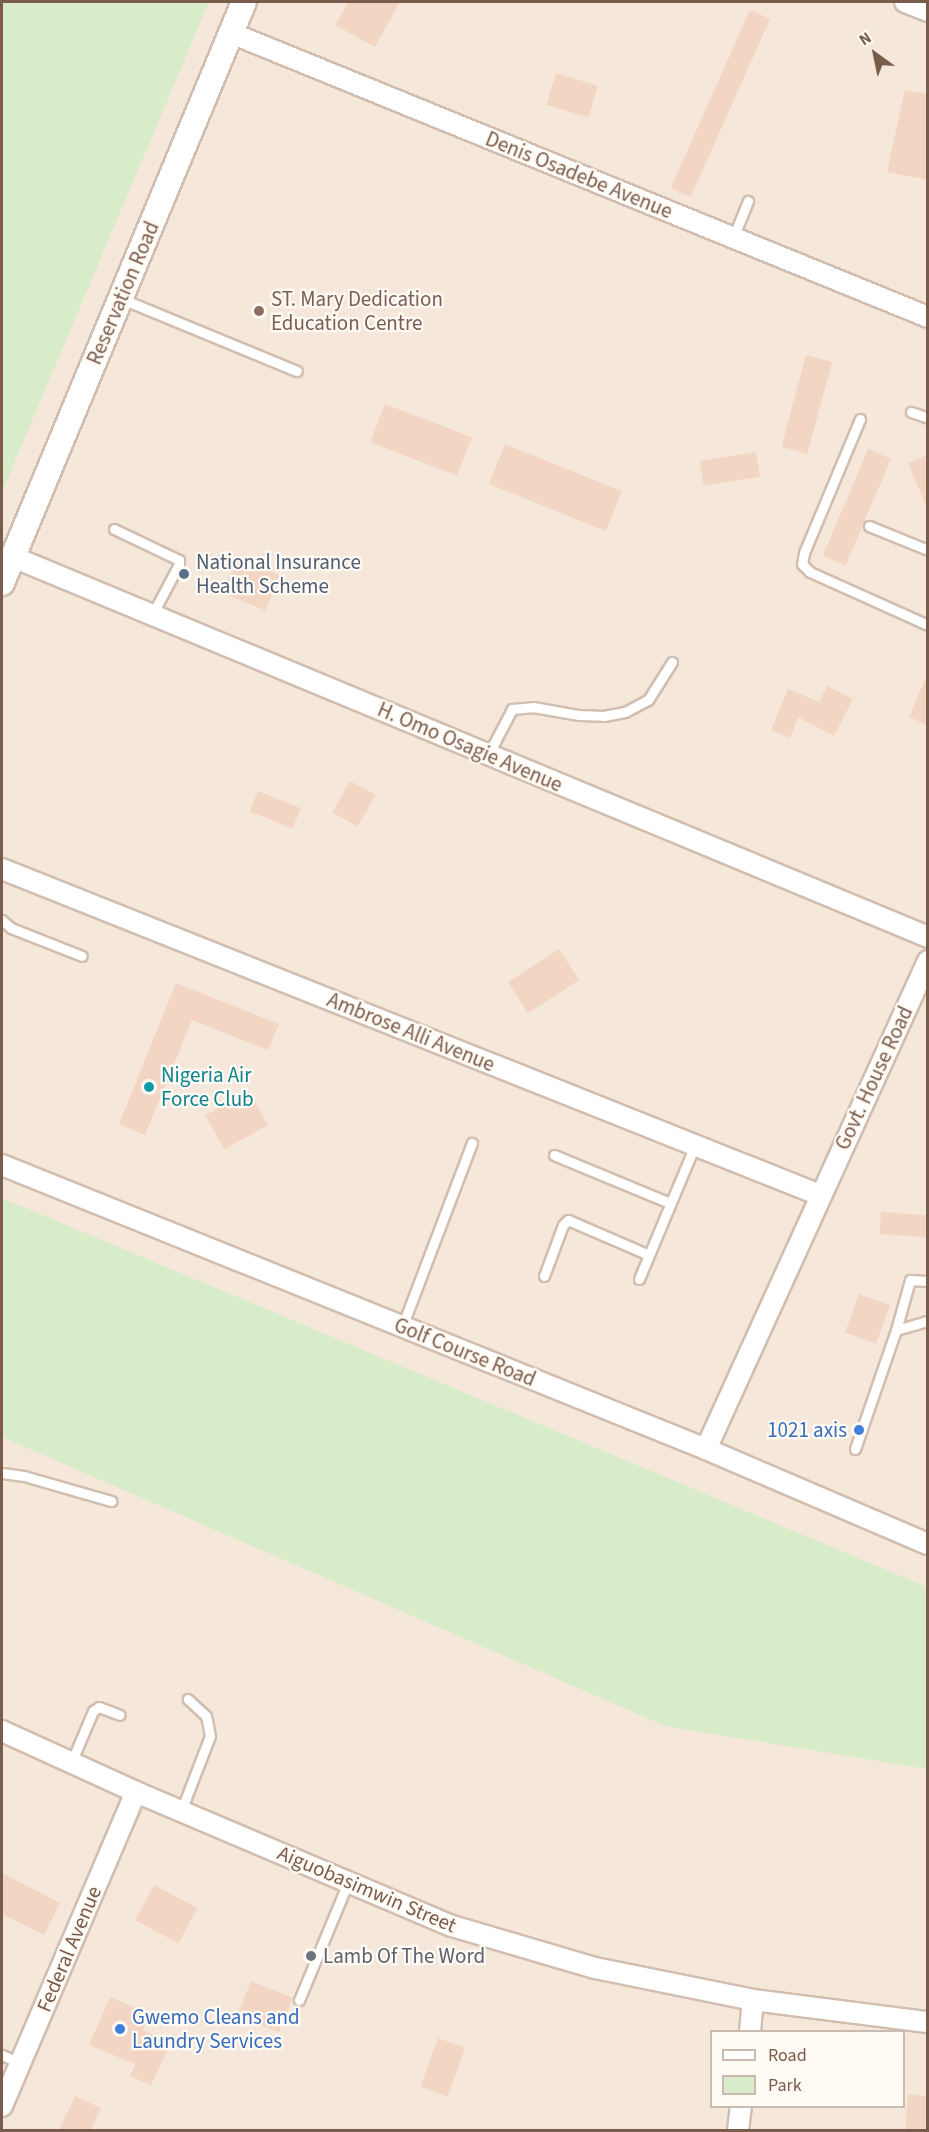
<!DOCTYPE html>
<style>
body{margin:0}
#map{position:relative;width:929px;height:2132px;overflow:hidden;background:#fdf6ec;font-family:"Source Sans 3",sans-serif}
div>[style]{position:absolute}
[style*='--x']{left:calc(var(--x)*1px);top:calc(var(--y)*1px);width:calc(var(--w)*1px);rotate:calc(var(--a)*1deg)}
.residential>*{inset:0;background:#f5e8da}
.green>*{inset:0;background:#d8ecc9}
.building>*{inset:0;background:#f3d5c3;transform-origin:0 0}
.roads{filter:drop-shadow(2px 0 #d1beb0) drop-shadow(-2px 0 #d1beb0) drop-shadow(0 2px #d1beb0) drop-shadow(0 -2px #d1beb0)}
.service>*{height:9px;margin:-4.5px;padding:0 4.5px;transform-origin:4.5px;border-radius:4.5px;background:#fff}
.minor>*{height:20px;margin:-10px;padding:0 10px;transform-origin:10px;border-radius:10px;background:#fff}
.tertiary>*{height:24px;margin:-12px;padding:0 12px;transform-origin:12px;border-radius:12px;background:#fff}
.dots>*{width:16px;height:16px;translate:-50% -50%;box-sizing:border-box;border:3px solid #fffaf3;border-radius:50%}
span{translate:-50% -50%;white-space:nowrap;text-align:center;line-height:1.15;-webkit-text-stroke:4.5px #fffaf3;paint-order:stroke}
.street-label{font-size:21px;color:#7a5c4d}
.education-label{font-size:21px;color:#785e54}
.left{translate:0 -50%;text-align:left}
.service-label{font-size:21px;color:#4e5e75}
.culture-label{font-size:21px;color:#0d838f}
.shop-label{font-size:21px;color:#366cbe}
.right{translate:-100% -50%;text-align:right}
.worship-label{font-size:21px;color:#5b616d}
.frame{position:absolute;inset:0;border:3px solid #7a5c4d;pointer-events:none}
.legend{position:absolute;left:710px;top:2030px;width:195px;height:78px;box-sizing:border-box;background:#fffaf3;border:2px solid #cabbb1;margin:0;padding:8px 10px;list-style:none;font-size:18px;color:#7a5c4d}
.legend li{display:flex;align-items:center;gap:12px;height:30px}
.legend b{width:30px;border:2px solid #cabbb1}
.north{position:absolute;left:845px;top:24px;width:60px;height:60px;-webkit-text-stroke:4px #fffaf3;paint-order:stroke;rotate:327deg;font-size:16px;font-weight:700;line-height:24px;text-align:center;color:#7a5c4d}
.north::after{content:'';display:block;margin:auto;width:21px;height:27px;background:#7a5c4d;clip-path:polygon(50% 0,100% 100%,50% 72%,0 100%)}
</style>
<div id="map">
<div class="residential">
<i style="clip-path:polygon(evenodd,2px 2px,927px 2px,927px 2130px,2px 2130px,2px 2px,712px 2032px,904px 2032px,904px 2106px,712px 2106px,712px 2032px)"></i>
</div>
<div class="green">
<i style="clip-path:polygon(2px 2px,209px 2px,2px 492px)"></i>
<i style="clip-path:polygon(2px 1198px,927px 1587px,927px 1769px,665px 1726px,2px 1437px)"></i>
</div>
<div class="building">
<i style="clip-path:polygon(348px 2px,400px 2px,375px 47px,335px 25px)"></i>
<i style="left:750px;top:10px;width:22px;height:195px;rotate:24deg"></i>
<i style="left:556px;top:73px;width:44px;height:33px;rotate:17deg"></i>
<i style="clip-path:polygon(905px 90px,927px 94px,927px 180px,887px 172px)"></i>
<i style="left:806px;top:355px;width:27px;height:95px;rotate:15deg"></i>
<i style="left:385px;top:404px;width:93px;height:41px;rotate:21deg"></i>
<i style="left:505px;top:444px;width:126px;height:43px;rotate:22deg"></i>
<i style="left:868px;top:449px;width:25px;height:116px;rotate:23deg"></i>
<i style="left:756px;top:452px;width:25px;height:57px;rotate:81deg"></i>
<i style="clip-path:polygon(927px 455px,927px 508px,908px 463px)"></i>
<i style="left:237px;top:558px;width:46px;height:38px;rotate:22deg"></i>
<i style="clip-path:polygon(927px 675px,927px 725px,909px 717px)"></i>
<i style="clip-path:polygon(827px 686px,853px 699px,834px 736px,798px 717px,790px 738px,771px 730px,788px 689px,819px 702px)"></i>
<i style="left:350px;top:781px;width:29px;height:36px;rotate:29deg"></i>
<i style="left:258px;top:791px;width:46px;height:22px;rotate:22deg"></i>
<i style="left:559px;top:949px;width:37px;height:61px;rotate:57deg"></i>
<i style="clip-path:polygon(176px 983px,279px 1024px,268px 1050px,192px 1020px,145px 1135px,119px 1124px)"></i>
<i style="left:249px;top:1091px;width:39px;height:50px;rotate:61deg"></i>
<i style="left:881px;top:1212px;width:46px;height:22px;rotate:4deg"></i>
<i style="left:859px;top:1294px;width:33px;height:41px;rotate:20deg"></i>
<i style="clip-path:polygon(2px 1873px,60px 1903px,44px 1935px,2px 1914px)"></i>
<i style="left:154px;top:1885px;width:49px;height:40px;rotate:28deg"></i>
<i style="left:251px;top:1981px;width:45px;height:37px;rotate:22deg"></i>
<i style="clip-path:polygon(110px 1997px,150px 2014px,143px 2030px,171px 2043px,151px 2085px,130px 2076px,135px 2064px,89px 2045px)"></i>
<i style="left:438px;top:2038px;width:29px;height:52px;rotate:20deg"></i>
<i style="clip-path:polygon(908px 2094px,927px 2096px,927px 2130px,905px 2130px)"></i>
<i style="clip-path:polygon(75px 2096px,101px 2108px,91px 2130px,59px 2130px)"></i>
</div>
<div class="roads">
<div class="service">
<i style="--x:733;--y:238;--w:40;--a:-68"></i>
<i style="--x:122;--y:299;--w:189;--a:22.4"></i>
<i style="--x:911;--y:412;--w:18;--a:19"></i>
<i style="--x:860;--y:419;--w:145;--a:112.7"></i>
<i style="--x:804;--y:553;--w:11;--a:100"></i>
<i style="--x:802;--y:564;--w:11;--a:45"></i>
<i style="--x:810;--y:572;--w:129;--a:24.2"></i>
<i style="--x:869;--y:526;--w:64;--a:22.1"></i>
<i style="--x:114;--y:529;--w:72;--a:25.5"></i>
<i style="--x:179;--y:560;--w:4;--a:90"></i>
<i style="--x:179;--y:564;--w:58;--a:117.9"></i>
<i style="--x:488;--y:755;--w:52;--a:-62.4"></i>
<i style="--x:512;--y:709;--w:21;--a:-5"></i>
<i style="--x:533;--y:707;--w:47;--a:9.9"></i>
<i style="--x:579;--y:715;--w:25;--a:2"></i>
<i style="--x:604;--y:716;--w:21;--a:-11"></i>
<i style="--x:625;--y:712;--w:26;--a:-28"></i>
<i style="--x:648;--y:700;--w:45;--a:-57.7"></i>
<i style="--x:2;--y:920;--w:12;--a:42"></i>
<i style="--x:11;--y:928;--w:76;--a:21.5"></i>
<i style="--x:554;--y:1155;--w:126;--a:22.5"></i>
<i style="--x:544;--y:1276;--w:54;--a:-69.6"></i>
<i style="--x:563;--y:1225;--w:7;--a:-45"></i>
<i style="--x:568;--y:1220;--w:88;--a:23.4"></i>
<i style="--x:639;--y:1279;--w:145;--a:-67.3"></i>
<i style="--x:928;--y:1281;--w:18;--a:-177"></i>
<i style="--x:910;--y:1280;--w:52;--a:105.6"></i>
<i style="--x:896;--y:1330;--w:33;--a:-16"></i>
<i style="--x:402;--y:1327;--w:197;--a:-69.2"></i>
<i style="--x:855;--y:1449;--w:126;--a:-71"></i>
<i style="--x:2;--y:1473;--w:22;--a:8"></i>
<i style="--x:24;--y:1476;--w:91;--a:16"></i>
<i style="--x:71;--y:1763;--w:56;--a:-67.1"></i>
<i style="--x:93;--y:1711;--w:7;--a:-34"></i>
<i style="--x:99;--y:1707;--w:22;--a:21"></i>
<i style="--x:181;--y:1811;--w:80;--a:-68.9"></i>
<i style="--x:210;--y:1736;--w:20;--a:-101"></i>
<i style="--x:206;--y:1716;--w:25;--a:-137"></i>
<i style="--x:299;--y:2000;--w:128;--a:-67.4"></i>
<i style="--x:2;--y:2055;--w:20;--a:24"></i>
</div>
<div class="minor">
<i style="--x:905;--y:2;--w:25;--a:21"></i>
<i style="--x:231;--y:33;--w:753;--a:22.17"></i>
<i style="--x:13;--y:557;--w:991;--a:22.55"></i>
<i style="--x:2;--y:869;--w:881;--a:21.73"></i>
<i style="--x:2;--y:1165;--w:759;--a:21.97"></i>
<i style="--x:706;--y:1449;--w:241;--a:23.2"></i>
<i style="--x:706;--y:1449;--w:536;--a:-65.54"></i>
<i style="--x:2;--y:1731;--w:147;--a:24.5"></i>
<i style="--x:136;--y:1792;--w:343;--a:23"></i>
<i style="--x:452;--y:1926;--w:149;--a:16.4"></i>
<i style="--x:595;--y:1968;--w:161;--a:11.4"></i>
<i style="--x:753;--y:2000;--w:176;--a:7.2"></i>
<i style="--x:750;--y:2032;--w:32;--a:-85"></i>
<i style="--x:2;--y:2106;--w:341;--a:-66.9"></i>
<i style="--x:738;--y:2130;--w:24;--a:-83"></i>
</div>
<div class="tertiary">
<i style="--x:2;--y:583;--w:629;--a:-67.39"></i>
</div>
</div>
<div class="dots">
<i style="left:259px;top:311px;background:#8d6e63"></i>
<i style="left:184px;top:574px;background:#5c6f8a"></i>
<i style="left:149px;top:1087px;background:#0f9aa8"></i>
<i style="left:859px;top:1430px;background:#3f7fe0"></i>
<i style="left:311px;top:1956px;background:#6b7280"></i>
<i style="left:120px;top:2029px;background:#3f7fe0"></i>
</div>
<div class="street-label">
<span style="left:579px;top:175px;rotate:22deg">Denis Osadebe Avenue</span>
<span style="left:123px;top:293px;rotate:-67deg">Reservation Road</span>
<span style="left:470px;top:747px;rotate:23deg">H. Omo Osagie Avenue</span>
<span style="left:411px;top:1032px;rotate:22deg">Ambrose Alli Avenue</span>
<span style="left:874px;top:1078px;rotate:-65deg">Govt. House Road</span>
<span style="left:465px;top:1352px;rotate:22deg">Golf Course Road</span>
<span style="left:367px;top:1889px;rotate:23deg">Aiguobasimwin Street</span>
<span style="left:69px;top:1949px;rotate:-67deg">Federal Avenue</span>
</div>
<div class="education-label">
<span class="left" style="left:271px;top:311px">ST. Mary Dedication<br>Education Centre</span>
</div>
<div class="service-label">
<span class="left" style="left:196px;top:574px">National Insurance<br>Health Scheme</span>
</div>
<div class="culture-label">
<span class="left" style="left:161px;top:1087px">Nigeria Air<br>Force Club</span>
</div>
<div class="shop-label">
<span class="right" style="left:847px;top:1430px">1021 axis</span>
<span class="left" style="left:132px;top:2029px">Gwemo Cleans and<br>Laundry Services</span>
</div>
<div class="worship-label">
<span class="left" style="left:323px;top:1956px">Lamb Of The Word</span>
</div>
<div class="frame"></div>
<ul class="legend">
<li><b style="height:8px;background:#fff"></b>Road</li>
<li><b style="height:16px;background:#d8ecc9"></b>Park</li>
</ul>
<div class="north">N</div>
</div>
